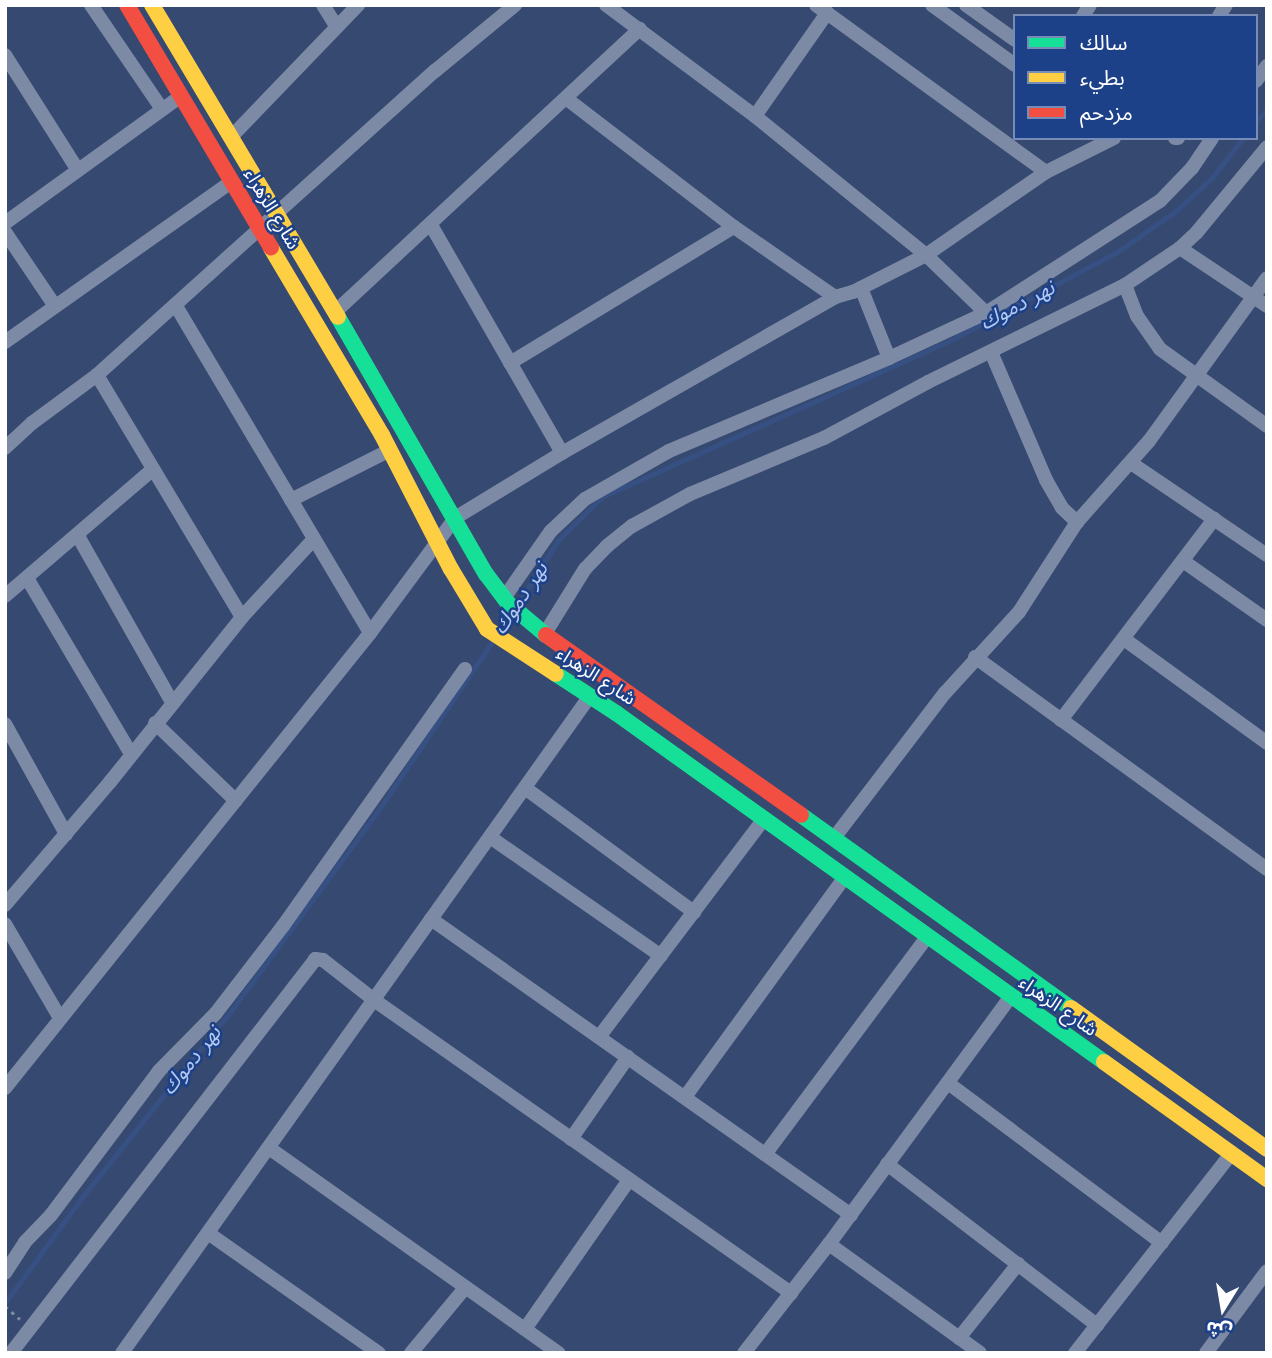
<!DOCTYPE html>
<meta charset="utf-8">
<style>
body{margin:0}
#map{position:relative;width:1272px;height:1358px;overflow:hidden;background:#364970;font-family:"Work Sans","Noto Sans Arabic",sans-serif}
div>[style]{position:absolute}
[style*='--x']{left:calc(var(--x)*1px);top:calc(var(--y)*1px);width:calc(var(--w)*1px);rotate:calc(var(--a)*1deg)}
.stream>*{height:4.5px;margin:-2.25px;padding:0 2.25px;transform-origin:2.25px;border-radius:2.25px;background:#365084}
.path>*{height:2.5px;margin-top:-1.25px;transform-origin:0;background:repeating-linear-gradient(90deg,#7d8aa5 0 3.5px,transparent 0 8.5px)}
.street>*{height:14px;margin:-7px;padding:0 7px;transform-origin:7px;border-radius:7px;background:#7d8aa5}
.fast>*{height:16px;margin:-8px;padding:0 8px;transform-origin:8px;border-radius:8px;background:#16e098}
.slow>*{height:16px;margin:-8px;padding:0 8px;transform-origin:8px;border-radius:8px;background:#ffcf43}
.jam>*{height:16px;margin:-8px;padding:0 8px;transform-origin:8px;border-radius:8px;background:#f24e42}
span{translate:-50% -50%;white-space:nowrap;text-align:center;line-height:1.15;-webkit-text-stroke:5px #1d4188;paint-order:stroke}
.street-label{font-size:19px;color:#fff}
.water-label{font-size:21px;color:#b2c9f3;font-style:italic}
.frame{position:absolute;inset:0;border:7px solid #fff;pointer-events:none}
.legend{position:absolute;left:1013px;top:14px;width:245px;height:126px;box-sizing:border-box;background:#1d4188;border:2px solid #778db8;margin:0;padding:9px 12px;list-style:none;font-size:21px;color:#fff}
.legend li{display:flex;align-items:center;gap:14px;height:35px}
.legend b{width:35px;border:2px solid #778db8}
.north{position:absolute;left:1188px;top:1274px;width:70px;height:70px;-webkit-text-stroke:5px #1d4188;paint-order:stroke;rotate:191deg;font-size:19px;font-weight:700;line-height:28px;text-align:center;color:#fff}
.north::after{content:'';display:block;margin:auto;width:24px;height:32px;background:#fff;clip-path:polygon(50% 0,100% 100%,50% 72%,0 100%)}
</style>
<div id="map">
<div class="stream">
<i style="--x:1256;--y:122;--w:17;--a:-50"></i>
<i style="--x:517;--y:605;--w:78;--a:-57.5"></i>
<i style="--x:559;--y:539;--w:60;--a:-44.3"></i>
<i style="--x:602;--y:497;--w:380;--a:-24.2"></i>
<i style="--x:949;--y:341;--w:192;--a:-27.9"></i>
<i style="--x:1119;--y:251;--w:70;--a:-35.1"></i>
<i style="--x:1176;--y:211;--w:49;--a:-42.5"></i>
<i style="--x:1212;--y:178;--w:51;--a:-52.2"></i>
<i style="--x:499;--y:631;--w:23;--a:-56"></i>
<i style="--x:5;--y:1303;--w:127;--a:-53.9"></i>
<i style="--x:80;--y:1200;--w:242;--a:-51.4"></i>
<i style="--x:231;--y:1011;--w:252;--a:-53.7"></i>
<i style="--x:380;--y:808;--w:204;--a:-56"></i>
</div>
<div class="path">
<i style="--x:5;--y:1306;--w:20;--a:41"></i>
</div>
<div class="street">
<i style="--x:91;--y:5;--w:126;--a:55.7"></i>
<i style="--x:323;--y:5;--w:26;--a:58"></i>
<i style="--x:606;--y:5;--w:186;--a:36.7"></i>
<i style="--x:755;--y:116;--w:220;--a:39.1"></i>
<i style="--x:926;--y:255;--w:83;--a:44"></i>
<i style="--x:816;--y:5;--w:284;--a:36"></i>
<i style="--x:932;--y:5;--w:102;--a:35.9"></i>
<i style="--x:966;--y:5;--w:60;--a:35.5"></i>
<i style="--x:1083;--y:16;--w:13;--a:-58"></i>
<i style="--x:1219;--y:16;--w:13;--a:-58"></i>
<i style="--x:5;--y:55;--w:135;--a:57.7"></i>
<i style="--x:1256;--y:81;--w:19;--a:-54"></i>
<i style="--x:567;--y:99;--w:210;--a:37.5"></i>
<i style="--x:734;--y:227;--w:123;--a:34.7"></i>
<i style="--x:755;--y:116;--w:126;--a:-55"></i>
<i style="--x:232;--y:136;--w:182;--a:-46.1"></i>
<i style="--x:1175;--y:138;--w:3;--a:0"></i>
<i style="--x:5;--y:223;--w:216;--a:-35.8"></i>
<i style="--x:431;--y:225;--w:263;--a:60.1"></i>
<i style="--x:5;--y:232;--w:89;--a:56"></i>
<i style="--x:1180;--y:248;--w:105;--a:33.7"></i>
<i style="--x:1125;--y:285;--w:33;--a:69"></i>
<i style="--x:1137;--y:316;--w:40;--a:55.1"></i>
<i style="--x:1160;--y:349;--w:132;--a:35.7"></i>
<i style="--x:861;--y:288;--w:75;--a:68.2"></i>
<i style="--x:176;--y:306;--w:380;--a:59.3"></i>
<i style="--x:335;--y:312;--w:416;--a:-42.9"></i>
<i style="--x:5;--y:342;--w:277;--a:-35.3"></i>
<i style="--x:991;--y:352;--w:139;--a:66.7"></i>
<i style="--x:1046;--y:480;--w:32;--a:60"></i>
<i style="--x:1062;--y:508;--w:21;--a:43"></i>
<i style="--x:510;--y:363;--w:262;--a:-31.3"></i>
<i style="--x:97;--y:375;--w:282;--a:59.1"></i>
<i style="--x:5;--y:448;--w:37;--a:-43"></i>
<i style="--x:32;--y:423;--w:81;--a:-36.4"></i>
<i style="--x:97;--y:375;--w:455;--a:-42"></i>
<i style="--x:435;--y:71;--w:104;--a:-39.5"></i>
<i style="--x:1131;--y:463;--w:164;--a:34.1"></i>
<i style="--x:291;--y:500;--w:111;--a:-26.8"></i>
<i style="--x:78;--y:536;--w:191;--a:60.5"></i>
<i style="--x:1183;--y:561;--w:103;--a:35.1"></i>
<i style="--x:27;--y:578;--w:204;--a:59.4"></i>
<i style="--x:5;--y:596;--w:195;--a:-40.6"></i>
<i style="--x:504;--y:598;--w:82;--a:-55"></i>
<i style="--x:551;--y:531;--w:47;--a:-43.3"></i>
<i style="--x:585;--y:499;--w:97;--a:-29.7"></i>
<i style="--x:669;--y:451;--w:239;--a:-22.9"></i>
<i style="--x:889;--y:358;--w:107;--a:-24.9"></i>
<i style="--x:986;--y:313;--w:207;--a:-32.8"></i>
<i style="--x:1160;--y:201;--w:46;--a:-45.9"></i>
<i style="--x:1192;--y:168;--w:36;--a:-56"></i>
<i style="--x:544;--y:635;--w:78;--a:-58.2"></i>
<i style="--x:585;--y:569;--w:32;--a:-46"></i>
<i style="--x:607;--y:546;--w:32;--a:-39"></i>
<i style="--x:632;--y:526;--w:66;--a:-28.9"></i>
<i style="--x:690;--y:494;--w:145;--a:-22.7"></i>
<i style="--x:824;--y:438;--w:118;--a:-28.3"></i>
<i style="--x:928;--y:382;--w:220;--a:-26.2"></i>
<i style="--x:1125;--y:285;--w:66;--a:-33.9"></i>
<i style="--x:1180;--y:248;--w:23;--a:-43"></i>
<i style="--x:1197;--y:232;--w:110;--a:-50.5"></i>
<i style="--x:1124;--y:639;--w:177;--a:36"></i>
<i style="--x:975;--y:657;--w:361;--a:36"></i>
<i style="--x:1061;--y:720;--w:253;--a:-52.7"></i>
<i style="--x:155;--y:723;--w:112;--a:43.9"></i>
<i style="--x:5;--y:724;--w:126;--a:61"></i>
<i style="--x:525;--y:788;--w:210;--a:36.3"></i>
<i style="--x:490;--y:837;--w:208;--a:34.8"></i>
<i style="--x:834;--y:838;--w:183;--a:-52.6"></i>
<i style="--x:945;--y:693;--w:110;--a:-47.6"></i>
<i style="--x:1019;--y:612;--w:107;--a:-57.2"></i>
<i style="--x:1077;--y:522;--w:108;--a:-48.4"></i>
<i style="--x:1149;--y:441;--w:201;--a:-54.1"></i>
<i style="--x:5;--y:905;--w:162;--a:-49.5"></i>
<i style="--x:110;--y:782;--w:211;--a:-51.3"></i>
<i style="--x:242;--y:617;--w:106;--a:-47.3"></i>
<i style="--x:431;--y:919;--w:514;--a:35.17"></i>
<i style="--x:5;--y:924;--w:109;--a:59.7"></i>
<i style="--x:599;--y:1037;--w:273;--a:-52.9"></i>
<i style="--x:948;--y:1083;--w:267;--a:36.8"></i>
<i style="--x:5;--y:1088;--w:583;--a:-51.26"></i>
<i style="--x:370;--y:633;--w:143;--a:-53.5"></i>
<i style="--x:455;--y:518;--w:125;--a:-31.3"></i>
<i style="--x:562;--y:453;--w:314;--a:-29.7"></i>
<i style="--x:835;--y:297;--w:19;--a:-16"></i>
<i style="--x:853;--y:292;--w:82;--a:-26.9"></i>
<i style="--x:926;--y:255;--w:146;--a:-34.7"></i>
<i style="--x:1046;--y:172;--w:76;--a:-26.6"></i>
<i style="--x:685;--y:1097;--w:271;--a:-54"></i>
<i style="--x:571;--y:1139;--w:100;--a:-55.2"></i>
<i style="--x:269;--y:1148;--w:355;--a:35.3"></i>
<i style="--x:766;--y:1153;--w:269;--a:-53.3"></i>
<i style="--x:887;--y:1164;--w:265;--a:37.5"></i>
<i style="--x:208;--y:1233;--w:209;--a:35.1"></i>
<i style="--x:829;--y:1244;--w:186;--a:35.8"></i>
<i style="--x:5;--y:1273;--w:37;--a:-57"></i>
<i style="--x:25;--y:1242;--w:37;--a:-46"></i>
<i style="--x:51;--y:1215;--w:180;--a:-53.1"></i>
<i style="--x:159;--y:1071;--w:81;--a:-45.5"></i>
<i style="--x:216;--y:1013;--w:110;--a:-52.4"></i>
<i style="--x:283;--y:926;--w:315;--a:-54.7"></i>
<i style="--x:525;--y:1329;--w:182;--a:-55.1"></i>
<i style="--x:959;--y:1338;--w:95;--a:-51.4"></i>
<i style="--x:11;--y:1353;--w:498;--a:-52.3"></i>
<i style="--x:315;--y:959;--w:8;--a:7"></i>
<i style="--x:323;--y:960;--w:65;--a:38.1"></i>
<i style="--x:374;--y:1000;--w:510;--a:35.09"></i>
<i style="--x:122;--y:1353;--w:807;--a:-54.54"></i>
<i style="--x:411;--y:1353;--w:85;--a:-50.3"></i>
<i style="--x:744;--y:1353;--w:138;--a:-52.1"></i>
<i style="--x:829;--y:1244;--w:305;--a:-53.7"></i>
<i style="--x:1075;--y:1353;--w:253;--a:-51.9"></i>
<i style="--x:1206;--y:1353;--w:102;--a:-53.4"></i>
</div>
<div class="fast">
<i style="--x:338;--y:317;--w:297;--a:60.1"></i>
<i style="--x:486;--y:574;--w:38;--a:53"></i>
<i style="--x:509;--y:604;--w:48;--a:40"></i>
<i style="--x:556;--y:674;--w:72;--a:33"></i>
<i style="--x:616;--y:713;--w:600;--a:35.57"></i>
<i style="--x:801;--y:815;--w:332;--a:35.6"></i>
</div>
<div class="slow">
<i style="--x:152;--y:5;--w:363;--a:59.2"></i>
<i style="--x:271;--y:248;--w:217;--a:59.3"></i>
<i style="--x:382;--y:435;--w:151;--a:62.8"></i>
<i style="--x:451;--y:569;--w:70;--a:59"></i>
<i style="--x:487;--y:629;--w:82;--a:33.1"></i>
<i style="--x:1071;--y:1008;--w:241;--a:35.7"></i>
<i style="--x:1104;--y:1062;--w:201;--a:35.7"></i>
</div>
<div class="jam">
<i style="--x:127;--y:5;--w:282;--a:59.3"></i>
<i style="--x:546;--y:635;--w:312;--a:35.2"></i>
</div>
<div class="street-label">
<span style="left:272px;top:209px;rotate:59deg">شارع الزهراء</span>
<span style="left:596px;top:676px;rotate:33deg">شارع الزهراء</span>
<span style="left:1058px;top:1006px;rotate:35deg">شارع الزهراء</span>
</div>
<div class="water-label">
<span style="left:1017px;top:305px;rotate:-28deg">نهر دموك</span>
<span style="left:520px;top:598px;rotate:-56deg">نهر دموك</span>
<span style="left:191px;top:1060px;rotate:-51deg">نهر دموك</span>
</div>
<div class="frame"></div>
<ul class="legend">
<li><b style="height:9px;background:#16e098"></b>سالك</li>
<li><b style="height:9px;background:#ffcf43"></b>بطيء</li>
<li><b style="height:9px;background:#f24e42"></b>مزدحم</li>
</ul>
<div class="north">ش</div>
</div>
